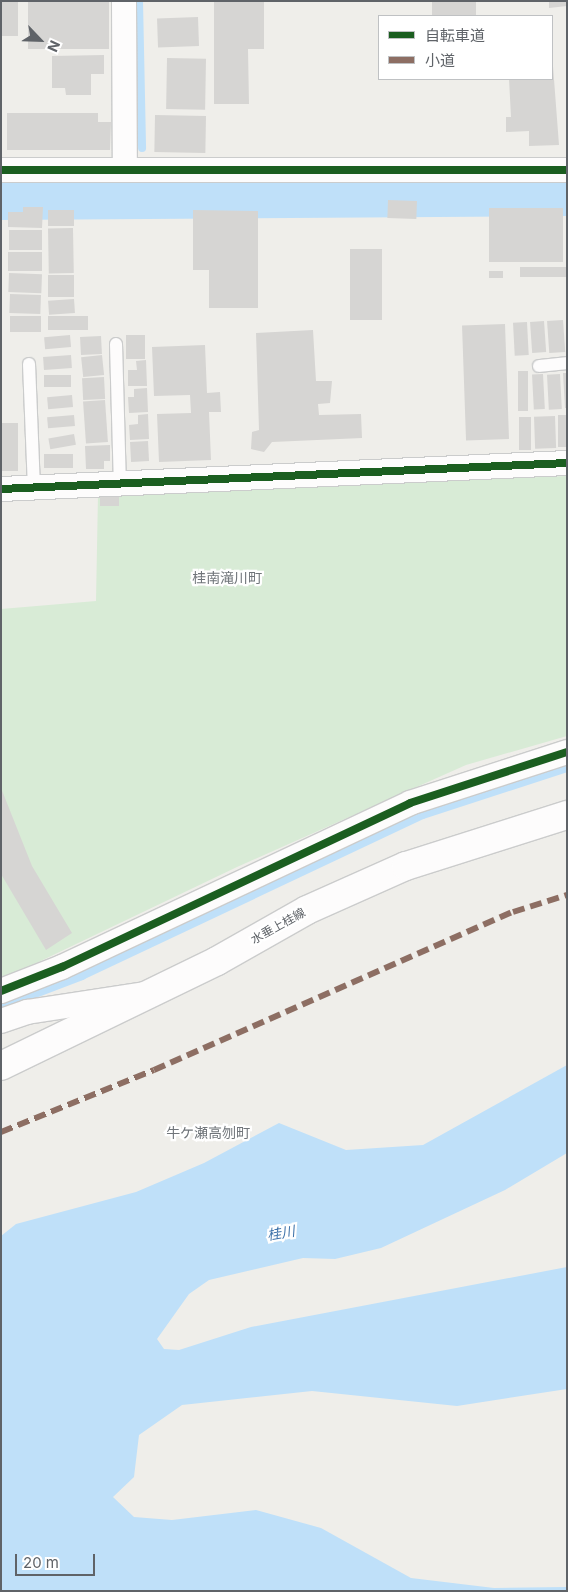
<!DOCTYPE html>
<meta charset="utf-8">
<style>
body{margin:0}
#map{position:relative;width:568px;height:1592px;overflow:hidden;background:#efeeea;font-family:Inter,"Noto Sans JP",sans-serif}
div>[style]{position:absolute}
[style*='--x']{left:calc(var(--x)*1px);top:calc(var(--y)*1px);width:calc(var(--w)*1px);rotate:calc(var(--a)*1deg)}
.green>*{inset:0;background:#d8ebd6}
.water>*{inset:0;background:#bfe0f9}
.stream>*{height:8px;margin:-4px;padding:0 4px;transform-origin:4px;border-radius:4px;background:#bfe0f9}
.river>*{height:48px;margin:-24px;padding:0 24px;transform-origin:24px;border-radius:24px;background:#bfe0f9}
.building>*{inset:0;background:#d6d5d3;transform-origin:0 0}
.roads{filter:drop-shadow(1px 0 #cbcccc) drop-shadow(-1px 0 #cbcccc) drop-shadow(0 1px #cbcccc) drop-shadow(0 -1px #cbcccc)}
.service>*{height:12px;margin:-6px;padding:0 6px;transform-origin:6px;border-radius:6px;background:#fdfcfc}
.minor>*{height:24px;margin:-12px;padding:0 12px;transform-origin:12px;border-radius:12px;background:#fdfcfc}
.secondary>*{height:28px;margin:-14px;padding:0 14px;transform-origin:14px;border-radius:14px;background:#fdfcfc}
.quiet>*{height:6px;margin-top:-3px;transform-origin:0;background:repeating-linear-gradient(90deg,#8d6e63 0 12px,transparent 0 18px)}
.cycleway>*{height:8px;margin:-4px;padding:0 4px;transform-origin:4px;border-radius:4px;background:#1b5e20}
span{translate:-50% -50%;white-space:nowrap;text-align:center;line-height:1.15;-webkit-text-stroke:4.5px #fff;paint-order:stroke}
.street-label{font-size:12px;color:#5f6368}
.neighbourhood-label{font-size:14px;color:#70757a}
.water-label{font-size:14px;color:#4174aa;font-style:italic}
.frame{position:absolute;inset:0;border:2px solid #5f6368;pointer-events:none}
.legend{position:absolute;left:378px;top:15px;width:175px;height:65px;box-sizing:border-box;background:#fff;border:1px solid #bfc1c3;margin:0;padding:6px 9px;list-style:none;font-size:15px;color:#5f6368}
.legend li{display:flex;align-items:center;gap:10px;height:25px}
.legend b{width:25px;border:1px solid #bfc1c3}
.north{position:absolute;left:15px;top:15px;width:50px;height:50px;-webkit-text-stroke:4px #fff;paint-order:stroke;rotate:114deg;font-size:14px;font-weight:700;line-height:20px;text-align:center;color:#5f6368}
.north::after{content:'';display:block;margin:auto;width:18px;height:22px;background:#5f6368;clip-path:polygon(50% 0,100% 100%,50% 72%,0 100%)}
.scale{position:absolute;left:15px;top:1554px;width:80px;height:22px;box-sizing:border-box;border:2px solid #5f6368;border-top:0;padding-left:6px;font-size:15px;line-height:18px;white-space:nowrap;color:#5f6368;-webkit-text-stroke:4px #fff;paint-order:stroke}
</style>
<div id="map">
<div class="green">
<i style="clip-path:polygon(567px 476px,567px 736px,466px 765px,237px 867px,1px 980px,1px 609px,96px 601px,98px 494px)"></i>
</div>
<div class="water">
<i style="clip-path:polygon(567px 1065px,567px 1153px,505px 1190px,381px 1248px,335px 1259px,303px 1258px,209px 1280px,189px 1294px,157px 1339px,164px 1349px,179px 1350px,251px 1327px,567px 1267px,567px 1389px,457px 1406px,312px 1391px,182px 1405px,139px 1435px,134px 1477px,113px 1497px,134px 1517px,172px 1520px,256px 1510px,321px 1528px,411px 1578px,494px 1588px,567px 1587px,567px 1591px,1px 1591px,1px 1236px,16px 1224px,136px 1192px,204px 1163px,279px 1123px,346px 1150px,423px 1145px)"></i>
</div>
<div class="stream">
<i style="--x:139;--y:1;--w:147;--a:88.8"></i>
<i style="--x:1;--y:1007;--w:87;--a:-20.9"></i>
<i style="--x:82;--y:976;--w:377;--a:-25.3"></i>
<i style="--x:423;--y:815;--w:151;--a:-18.1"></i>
</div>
<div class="river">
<i style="--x:1;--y:196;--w:566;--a:-0.4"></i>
</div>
<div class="building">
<i style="left:1px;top:1px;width:17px;height:35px"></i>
<i style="left:28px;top:1px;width:81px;height:48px"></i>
<i style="clip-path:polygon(214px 1px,264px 1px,264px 49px,248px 49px,249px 104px,214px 104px)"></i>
<i style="left:432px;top:1px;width:44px;height:15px"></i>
<i style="clip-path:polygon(549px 1px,567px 1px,567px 6px,549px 8px)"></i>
<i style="left:198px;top:17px;width:29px;height:41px;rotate:88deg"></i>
<i style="clip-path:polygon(552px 53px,559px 145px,529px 146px,529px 131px,506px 132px,506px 117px,511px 117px,509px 79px,552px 79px)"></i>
<i style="clip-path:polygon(104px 55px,104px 74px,91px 74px,91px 95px,66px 95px,65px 88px,52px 88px,52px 56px)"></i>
<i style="left:167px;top:58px;width:39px;height:51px;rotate:1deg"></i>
<i style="clip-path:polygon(7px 113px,98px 113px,98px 122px,111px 122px,110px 150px,7px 150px)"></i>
<i style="left:155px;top:115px;width:51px;height:37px;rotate:1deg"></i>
<i style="left:388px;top:200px;width:29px;height:18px;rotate:2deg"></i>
<i style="clip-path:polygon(23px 207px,43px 207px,42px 228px,8px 227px,8px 212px,23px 212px)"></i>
<i style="left:489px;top:208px;width:74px;height:54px"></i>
<i style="left:48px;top:210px;width:26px;height:16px"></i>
<i style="clip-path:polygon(193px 210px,258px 211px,258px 308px,209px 308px,209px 270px,193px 270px)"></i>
<i style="left:73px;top:228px;width:45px;height:25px;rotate:89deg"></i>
<i style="left:9px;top:230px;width:33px;height:20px"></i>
<i style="left:350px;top:249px;width:32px;height:71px"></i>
<i style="left:8px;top:252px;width:34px;height:19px"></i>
<i style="left:567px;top:267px;width:10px;height:47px;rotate:90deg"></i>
<i style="left:489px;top:271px;width:14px;height:7px"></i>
<i style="left:9px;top:273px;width:33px;height:19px;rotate:2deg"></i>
<i style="left:48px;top:275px;width:26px;height:22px"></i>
<i style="left:10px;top:294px;width:31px;height:19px;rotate:2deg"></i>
<i style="left:74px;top:299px;width:14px;height:26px;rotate:86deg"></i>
<i style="left:10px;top:316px;width:31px;height:16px"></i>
<i style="left:88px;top:316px;width:14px;height:40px;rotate:90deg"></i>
<i style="left:563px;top:320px;width:32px;height:16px;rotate:86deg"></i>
<i style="left:544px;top:321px;width:31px;height:14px;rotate:86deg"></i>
<i style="left:527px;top:322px;width:33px;height:14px;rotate:87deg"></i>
<i style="left:505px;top:324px;width:115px;height:43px;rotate:88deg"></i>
<i style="clip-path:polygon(313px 330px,316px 381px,332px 381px,330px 403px,318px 404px,319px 415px,361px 414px,362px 438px,272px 442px,264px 452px,251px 449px,252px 432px,259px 430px,256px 333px)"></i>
<i style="left:70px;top:335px;width:12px;height:26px;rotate:85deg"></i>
<i style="left:126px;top:335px;width:19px;height:24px"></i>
<i style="left:101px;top:336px;width:18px;height:21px;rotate:87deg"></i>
<i style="clip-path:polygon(205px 345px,207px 393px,220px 392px,221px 412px,209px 412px,211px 460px,159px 462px,157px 414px,191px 413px,190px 395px,154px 396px,152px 347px)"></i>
<i style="left:71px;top:355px;width:13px;height:28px;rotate:86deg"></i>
<i style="left:102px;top:355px;width:20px;height:21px;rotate:84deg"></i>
<i style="clip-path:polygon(146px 360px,147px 386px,128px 386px,128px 370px,137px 370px,136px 361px)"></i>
<i style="left:518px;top:371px;width:10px;height:40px"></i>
<i style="clip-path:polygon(563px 373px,567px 373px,567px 408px,565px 408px)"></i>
<i style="left:543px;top:374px;width:35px;height:11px;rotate:87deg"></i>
<i style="left:560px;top:374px;width:35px;height:13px;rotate:87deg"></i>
<i style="left:71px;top:375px;width:12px;height:27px;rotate:90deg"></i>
<i style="left:104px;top:377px;width:22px;height:22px;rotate:87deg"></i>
<i style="clip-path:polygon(147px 388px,148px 412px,129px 413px,128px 397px,134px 397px,134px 389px)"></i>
<i style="left:72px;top:395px;width:12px;height:25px;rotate:85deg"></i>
<i style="left:105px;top:400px;width:42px;height:22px;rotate:86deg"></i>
<i style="clip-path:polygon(148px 414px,149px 439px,130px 440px,129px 425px,138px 424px,138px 415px)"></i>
<i style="left:74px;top:415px;width:11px;height:27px;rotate:85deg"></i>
<i style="left:558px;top:415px;width:9px;height:32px"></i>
<i style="left:555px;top:416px;width:32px;height:21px;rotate:88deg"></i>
<i style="left:519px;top:417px;width:12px;height:33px"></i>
<i style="left:1px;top:423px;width:17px;height:48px"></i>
<i style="left:74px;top:434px;width:11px;height:26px;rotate:80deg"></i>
<i style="left:148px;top:441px;width:20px;height:18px;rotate:87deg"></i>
<i style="clip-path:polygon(110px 445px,110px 461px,104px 461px,104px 469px,86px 469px,85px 446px)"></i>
<i style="left:73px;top:454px;width:14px;height:29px;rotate:90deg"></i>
<i style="left:100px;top:496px;width:19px;height:10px"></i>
<i style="clip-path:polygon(1px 788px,32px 866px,72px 933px,46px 950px,1px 874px)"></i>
</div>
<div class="roads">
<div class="service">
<i style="--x:116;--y:344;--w:139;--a:88.4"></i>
<i style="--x:29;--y:364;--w:124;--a:87.7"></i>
<i style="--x:539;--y:366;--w:28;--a:-6"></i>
</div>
<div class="minor">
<i style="--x:124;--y:1;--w:168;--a:89.7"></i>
<i style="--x:1;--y:170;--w:566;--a:0"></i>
<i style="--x:1;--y:489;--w:567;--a:-2.63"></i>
<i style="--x:1;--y:991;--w:66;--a:-21.5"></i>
<i style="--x:62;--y:967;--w:385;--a:-25.2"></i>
<i style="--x:410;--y:803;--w:165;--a:-18"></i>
<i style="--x:1;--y:1021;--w:28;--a:-19"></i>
<i style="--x:27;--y:1012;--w:119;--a:-8.7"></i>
</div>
<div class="secondary">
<i style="--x:1;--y:1066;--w:240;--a:-25.9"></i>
<i style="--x:217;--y:961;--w:103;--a:-29.5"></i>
<i style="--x:307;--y:910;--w:108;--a:-24"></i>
<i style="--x:406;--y:866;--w:169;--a:-17.6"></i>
</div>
</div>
<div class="quiet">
<i style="--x:1;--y:1132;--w:165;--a:-22.1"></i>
<i style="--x:154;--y:1070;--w:392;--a:-23.8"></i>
<i style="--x:513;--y:912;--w:57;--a:-17.5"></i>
</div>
<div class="cycleway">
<i style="--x:1;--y:170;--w:566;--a:0"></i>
<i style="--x:1;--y:489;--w:567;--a:-2.63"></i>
<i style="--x:1;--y:991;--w:66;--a:-21.5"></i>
<i style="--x:62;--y:967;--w:385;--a:-25.2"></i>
<i style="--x:410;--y:803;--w:165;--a:-18"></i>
</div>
<div class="street-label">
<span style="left:278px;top:926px;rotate:-29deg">水垂上桂線</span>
</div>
<div class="neighbourhood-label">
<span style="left:227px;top:578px">桂南滝川町</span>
<span style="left:208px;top:1133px">牛ケ瀬高刎町</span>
</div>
<div class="water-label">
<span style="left:281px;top:1233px;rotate:-10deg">桂川</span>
</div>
<div class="frame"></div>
<ul class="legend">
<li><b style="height:6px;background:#1b5e20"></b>自転車道</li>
<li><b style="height:6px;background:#8d6e63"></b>小道</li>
</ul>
<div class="north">N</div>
<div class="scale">20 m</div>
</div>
